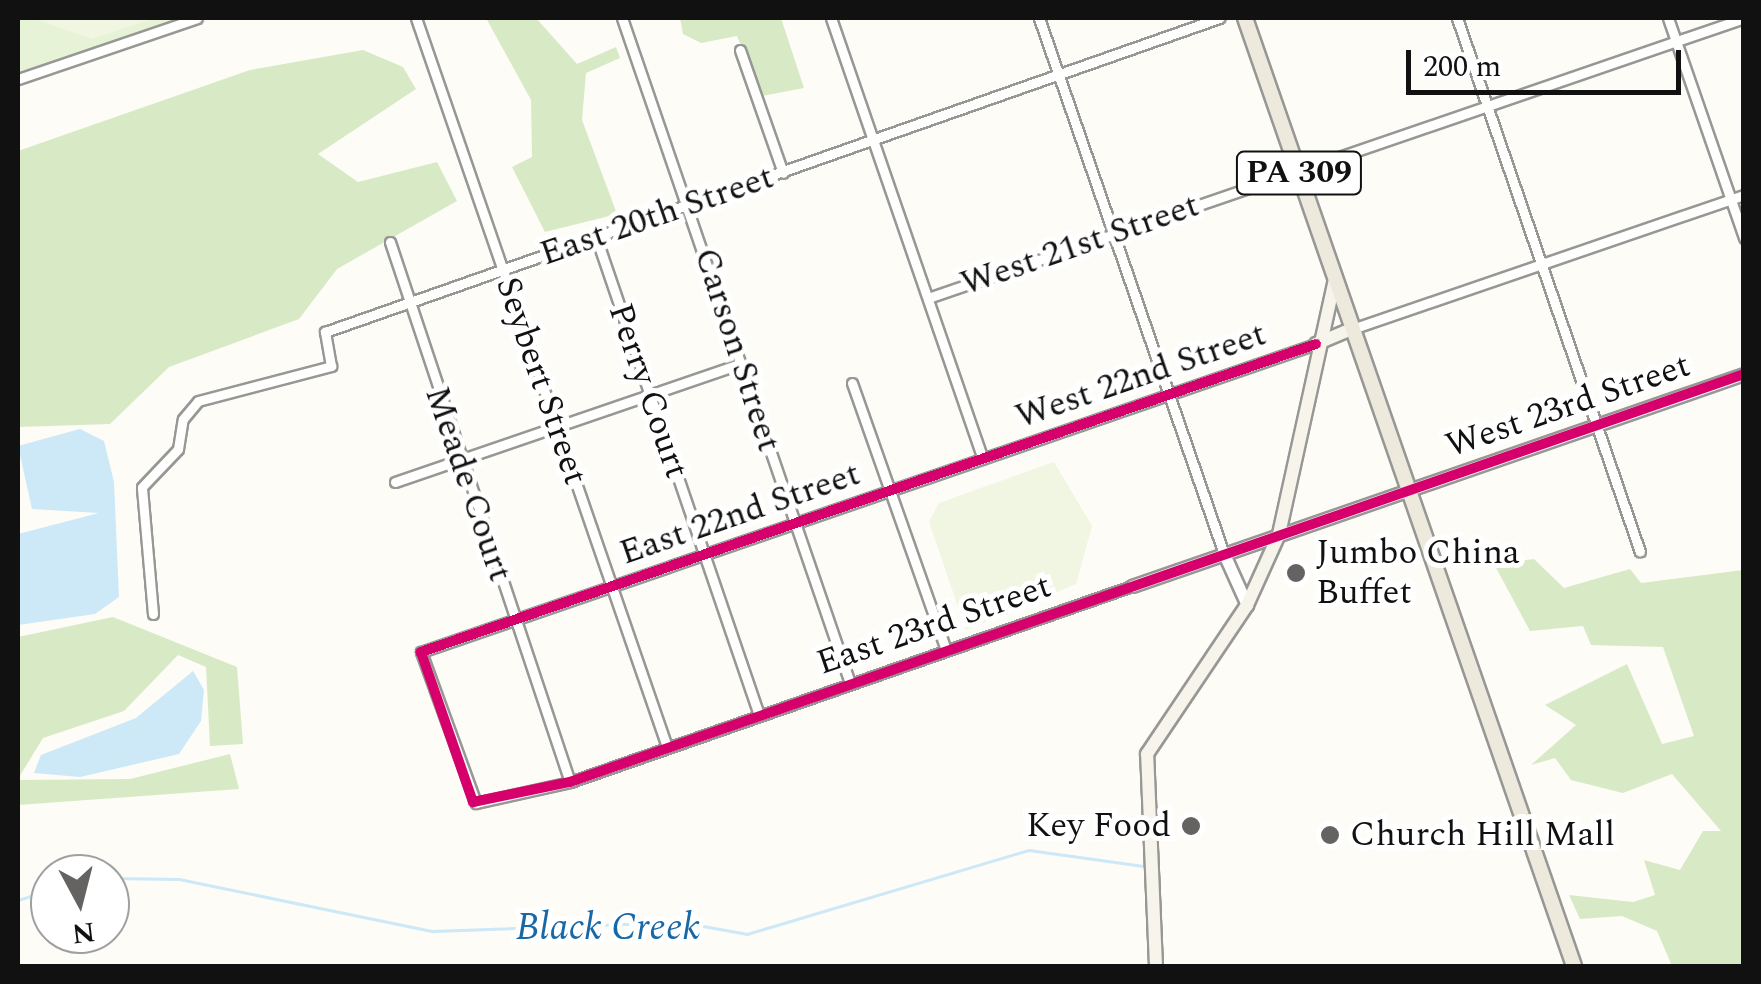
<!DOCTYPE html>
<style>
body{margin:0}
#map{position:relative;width:1761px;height:984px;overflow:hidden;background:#fdfcf7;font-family:Spectral,serif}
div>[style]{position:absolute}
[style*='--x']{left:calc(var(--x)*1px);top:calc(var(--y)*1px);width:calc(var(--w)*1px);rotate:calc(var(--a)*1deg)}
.green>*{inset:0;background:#e7f3d7}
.forest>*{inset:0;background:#d8eac5}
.pitch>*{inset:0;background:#f0f6e1}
.water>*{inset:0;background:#cde8f7}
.stream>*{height:2.5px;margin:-1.25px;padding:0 1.25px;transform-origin:1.25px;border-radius:1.25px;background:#cde8f7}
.roads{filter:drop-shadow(2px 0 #979795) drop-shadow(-2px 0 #979795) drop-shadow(0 2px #979795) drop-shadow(0 -2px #979795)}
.minor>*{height:9px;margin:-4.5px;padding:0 4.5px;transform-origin:4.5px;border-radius:4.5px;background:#fffffe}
.tertiary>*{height:11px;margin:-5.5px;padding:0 5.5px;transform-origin:5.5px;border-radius:5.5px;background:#fffffe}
.secondary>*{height:12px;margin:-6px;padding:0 6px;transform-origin:6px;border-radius:6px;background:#f6f4eb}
.primary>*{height:14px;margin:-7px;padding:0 7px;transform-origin:7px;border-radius:7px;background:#ede9dc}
.cycleway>*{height:10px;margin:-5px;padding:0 5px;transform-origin:5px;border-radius:5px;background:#d6006c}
.dots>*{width:28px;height:28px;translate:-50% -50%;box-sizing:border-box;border:5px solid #fff;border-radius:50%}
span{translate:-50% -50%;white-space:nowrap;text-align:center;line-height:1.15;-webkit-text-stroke:10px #fff;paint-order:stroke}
.shield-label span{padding:2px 8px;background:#fff;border:2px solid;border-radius:8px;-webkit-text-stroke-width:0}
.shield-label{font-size:32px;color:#111;font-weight:700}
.street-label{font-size:35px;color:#111}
.poi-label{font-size:35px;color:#111}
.left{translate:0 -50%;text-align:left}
.right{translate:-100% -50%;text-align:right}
.water-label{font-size:38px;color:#1768a6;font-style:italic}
.frame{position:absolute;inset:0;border:20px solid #111;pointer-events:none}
.north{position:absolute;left:30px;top:854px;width:100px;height:100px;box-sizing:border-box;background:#fff;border:2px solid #a0a0a0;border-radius:50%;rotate:173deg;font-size:28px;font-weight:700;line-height:40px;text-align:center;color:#111}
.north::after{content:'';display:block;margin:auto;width:35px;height:45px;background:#646362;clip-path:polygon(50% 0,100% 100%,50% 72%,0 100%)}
.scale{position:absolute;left:1406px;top:50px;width:275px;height:45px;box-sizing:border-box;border:5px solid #111;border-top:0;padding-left:12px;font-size:30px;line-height:35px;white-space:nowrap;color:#111;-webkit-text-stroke:8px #fff;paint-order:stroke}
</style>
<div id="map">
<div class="green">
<i style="clip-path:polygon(18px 18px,184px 18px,18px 74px)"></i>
</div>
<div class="forest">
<i style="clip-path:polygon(486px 18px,536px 18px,577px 64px,616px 47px,620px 58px,586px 73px,582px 120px,617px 214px,545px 232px,512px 167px,532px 157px,531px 100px)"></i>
<i style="clip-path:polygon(680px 18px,781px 18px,804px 88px,762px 96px,737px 36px,701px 43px,683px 34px)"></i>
<i style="clip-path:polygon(363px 50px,403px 67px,416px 89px,318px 154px,358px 182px,437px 162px,457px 201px,337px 269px,299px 319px,169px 367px,110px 424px,18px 427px,18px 151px,250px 70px)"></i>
<i style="clip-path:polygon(1534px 559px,1564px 588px,1630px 569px,1641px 583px,1743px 570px,1743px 966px,1672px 966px,1657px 931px,1622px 916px,1580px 919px,1569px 895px,1633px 902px,1655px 895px,1644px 860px,1680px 870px,1703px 831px,1721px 831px,1672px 774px,1623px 793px,1571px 780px,1555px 758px,1531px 765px,1576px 725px,1545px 705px,1627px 664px,1662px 744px,1694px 736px,1663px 647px,1591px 645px,1583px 626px,1530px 631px,1494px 564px)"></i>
<i style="clip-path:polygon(113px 617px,237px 667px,243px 744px,210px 746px,206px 667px,178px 655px,124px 711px,43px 738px,18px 779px,18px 637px)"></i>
<i style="clip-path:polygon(230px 754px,239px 789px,18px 805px,18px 780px,130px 779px)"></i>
</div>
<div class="pitch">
<i style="clip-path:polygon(32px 18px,155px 18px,92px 39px)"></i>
<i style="clip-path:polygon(1054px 462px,1092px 526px,1076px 584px,966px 630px,929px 522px,939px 503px)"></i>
</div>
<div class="water">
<i style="clip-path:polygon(80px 429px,104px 441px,114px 482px,119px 597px,95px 614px,18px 625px,18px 534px,99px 513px,32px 509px,18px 446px)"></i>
<i style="clip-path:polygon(193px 671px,204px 690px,201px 721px,179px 754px,80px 777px,34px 773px,41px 755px,136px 718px)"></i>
</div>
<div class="stream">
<i style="--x:110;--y:878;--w:69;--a:0.8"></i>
<i style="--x:179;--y:879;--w:259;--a:11.6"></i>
<i style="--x:433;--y:931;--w:248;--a:-2.1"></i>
<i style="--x:681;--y:922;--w:67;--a:10.3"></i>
<i style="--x:747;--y:934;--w:294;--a:-16.6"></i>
<i style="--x:1029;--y:850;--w:117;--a:7.9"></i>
<i style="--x:18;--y:900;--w:34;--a:-17"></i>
</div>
<div class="roads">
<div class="minor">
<i style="--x:416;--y:18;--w:768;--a:71"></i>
<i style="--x:622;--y:18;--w:703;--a:71.08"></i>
<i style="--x:831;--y:18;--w:466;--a:71"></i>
<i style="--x:1039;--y:18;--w:567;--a:70.96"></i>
<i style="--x:1457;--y:18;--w:564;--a:71.08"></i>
<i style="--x:1668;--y:18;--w:233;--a:70.9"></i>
<i style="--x:740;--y:50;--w:130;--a:70.7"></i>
<i style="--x:18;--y:79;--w:189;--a:-18.8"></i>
<i style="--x:596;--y:237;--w:505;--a:71.17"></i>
<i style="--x:390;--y:242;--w:569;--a:71.57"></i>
<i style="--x:928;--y:298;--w:863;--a:-18.94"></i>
<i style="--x:1352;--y:329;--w:414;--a:-18.9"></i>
<i style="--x:852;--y:383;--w:283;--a:70.6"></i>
<i style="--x:395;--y:482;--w:365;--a:-18.9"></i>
<i style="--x:1132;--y:586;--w:595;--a:160.77"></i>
<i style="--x:570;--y:782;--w:96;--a:167.4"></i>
<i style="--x:476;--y:803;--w:161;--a:-110"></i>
<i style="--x:421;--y:652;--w:947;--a:-18.99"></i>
<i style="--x:153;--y:614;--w:127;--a:-95"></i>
<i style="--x:142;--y:487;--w:52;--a:-46.5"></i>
<i style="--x:178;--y:449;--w:30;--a:-81"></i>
<i style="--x:183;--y:419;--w:23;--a:-50"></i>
<i style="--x:198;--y:401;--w:138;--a:-14.7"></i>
<i style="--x:331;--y:366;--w:35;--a:-100"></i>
<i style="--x:325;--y:332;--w:948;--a:-19.35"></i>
</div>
<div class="tertiary">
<i style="--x:1224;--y:554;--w:56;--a:65.7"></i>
<i style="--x:1132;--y:586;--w:648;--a:-19.11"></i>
</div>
<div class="secondary">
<i style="--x:1316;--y:344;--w:39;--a:-23"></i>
<i style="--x:1156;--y:966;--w:212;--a:-92.4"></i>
<i style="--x:1147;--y:754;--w:179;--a:-56.1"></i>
<i style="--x:1247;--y:605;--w:78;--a:-65.7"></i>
<i style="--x:1279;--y:534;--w:260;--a:-77.6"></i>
</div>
<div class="primary">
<i style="--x:1245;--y:18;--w:1003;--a:70.86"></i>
</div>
</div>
<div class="cycleway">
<i style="--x:1316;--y:344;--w:947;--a:161.01"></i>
<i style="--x:421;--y:652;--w:159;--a:70.9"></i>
<i style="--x:473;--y:802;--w:99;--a:-11.7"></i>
<i style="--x:570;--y:782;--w:1243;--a:-19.16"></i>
</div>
<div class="dots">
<i style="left:1296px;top:573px;background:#646362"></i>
<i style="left:1191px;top:826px;background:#646362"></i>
<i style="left:1330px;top:835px;background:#646362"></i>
</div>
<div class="shield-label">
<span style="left:1299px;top:173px">PA 309</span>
</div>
<div class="street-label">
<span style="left:657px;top:216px;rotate:-19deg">East 20th Street</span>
<span style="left:1080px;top:245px;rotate:-19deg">West 21st Street</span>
<span style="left:737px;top:350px;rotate:72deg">Carson Street</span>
<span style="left:1141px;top:376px;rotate:-19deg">West 22nd Street</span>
<span style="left:541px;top:381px;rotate:71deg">Seybert Street</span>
<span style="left:648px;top:391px;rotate:71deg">Perry Court</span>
<span style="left:1568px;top:406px;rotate:-19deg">West 23rd Street</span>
<span style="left:468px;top:484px;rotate:71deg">Meade Court</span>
<span style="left:740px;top:514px;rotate:-19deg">East 22nd Street</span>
<span style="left:934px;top:625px;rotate:-19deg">East 23rd Street</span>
</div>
<div class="poi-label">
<span class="left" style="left:1316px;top:573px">Jumbo China<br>Buffet</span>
<span class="right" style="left:1171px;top:826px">Key Food</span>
<span class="left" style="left:1350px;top:835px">Church Hill Mall</span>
</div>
<div class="water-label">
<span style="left:608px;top:929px">Black Creek</span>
</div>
<div class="frame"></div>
<div class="north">N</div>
<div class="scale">200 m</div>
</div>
